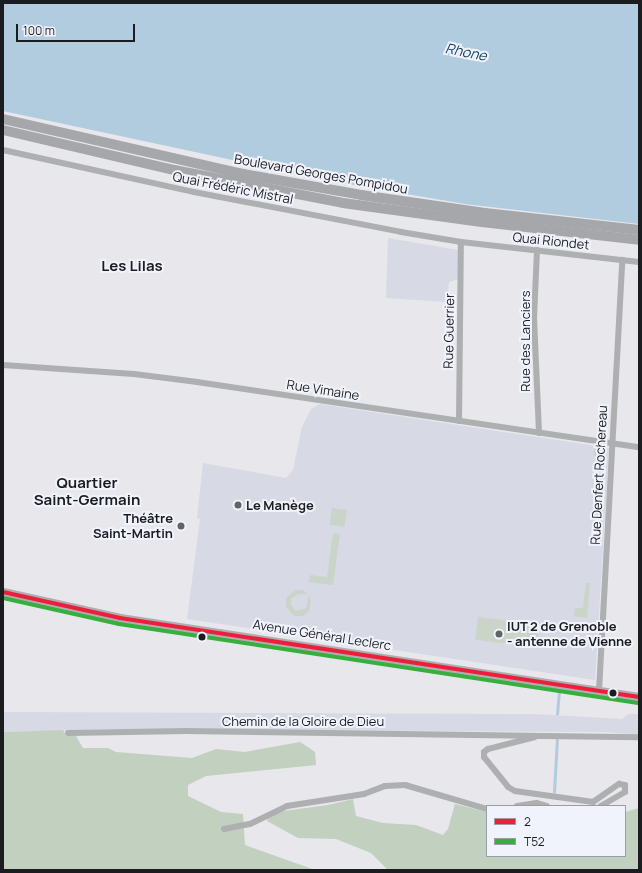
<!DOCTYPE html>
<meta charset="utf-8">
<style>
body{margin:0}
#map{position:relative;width:642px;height:873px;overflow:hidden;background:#e7e7ec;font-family:Manrope,sans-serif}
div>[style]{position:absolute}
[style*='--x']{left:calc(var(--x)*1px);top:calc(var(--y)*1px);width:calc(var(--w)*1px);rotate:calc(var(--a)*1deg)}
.built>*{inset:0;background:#d7d9e4}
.green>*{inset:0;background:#cad4c9;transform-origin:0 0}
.forest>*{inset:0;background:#c2d0c0}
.water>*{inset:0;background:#b1ccdf}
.stream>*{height:2.5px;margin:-1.25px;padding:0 1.25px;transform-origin:1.25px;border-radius:1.25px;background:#b1ccdf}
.minor>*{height:6px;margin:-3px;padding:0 3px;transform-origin:3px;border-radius:3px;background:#aeafb0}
.secondary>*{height:9px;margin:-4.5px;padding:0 4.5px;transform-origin:4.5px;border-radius:4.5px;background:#adaeb0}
.primary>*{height:10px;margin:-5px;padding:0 5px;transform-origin:5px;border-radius:5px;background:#a6a7ab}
.bus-1>*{height:4px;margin:-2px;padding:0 2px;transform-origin:2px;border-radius:2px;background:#ed1e3c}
.bus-2>*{height:4px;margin:-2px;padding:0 2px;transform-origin:2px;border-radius:2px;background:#36af3d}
.dots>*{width:11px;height:11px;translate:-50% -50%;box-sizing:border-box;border:2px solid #f1f3fc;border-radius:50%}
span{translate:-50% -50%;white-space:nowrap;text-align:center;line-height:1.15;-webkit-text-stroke:4px #f1f3fc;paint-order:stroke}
.street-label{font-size:13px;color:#1b1c1f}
.poi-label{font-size:13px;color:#1b1c1f;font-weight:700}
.left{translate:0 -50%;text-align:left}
.right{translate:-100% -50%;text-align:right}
.water-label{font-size:14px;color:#0f3f5a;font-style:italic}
.quarter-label{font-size:15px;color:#1b1c1f;font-weight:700}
.frame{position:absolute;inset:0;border:4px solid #1b1c1f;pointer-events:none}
.legend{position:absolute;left:486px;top:805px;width:140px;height:52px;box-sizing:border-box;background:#f1f3fc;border:1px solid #9b9da4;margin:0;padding:5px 7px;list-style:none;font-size:12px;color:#1b1c1f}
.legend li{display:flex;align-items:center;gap:8px;height:20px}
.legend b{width:20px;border:1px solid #9b9da4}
.scale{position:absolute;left:16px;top:24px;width:119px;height:18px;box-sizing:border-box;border:2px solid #1b1c1f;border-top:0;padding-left:5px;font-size:12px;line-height:14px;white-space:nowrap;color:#1b1c1f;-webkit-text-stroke:3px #f1f3fc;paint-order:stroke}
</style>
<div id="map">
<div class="built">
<i style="clip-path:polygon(388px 238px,458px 250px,458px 279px,449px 282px,447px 302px,386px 298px)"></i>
<i style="clip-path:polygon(320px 404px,609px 448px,595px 680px,187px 619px,200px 519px,197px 518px,203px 463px,286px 478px,293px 470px,302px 427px,311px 409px)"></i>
<i style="clip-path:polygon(3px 712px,533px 714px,622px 719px,628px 714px,639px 714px,639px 735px,607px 732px,112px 729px,3px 732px)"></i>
</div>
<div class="green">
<i style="clip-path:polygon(594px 448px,601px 448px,605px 453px,602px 483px,598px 482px,600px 462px,594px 455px)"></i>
<i style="left:332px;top:508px;width:15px;height:17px;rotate:8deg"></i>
<i style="clip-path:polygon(333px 533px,340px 534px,333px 585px,309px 582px,310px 575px,327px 577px)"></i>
<i style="clip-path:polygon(586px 583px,590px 583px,587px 618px,574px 616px,575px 608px,583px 608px)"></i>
<i style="clip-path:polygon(295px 590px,303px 590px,307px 594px,298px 594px,291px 599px,291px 605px,296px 611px,306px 608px,309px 595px,311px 601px,309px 611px,303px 616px,294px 616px,286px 607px,286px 598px)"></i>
<i style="left:478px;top:617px;width:62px;height:23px;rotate:7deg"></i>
</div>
<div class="forest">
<i style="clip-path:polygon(63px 730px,66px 736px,76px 736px,83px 748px,108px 748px,116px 752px,192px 758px,216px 749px,245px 752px,300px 742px,315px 752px,316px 765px,206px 776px,188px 785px,188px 796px,221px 812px,243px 814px,245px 845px,315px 870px,3px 870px,3px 732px)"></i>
<i style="clip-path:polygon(353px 799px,356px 816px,383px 823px,416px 825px,443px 835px,448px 829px,455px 804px,487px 812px,487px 856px,625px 856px,625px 812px,639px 808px,639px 870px,388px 870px,371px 853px,336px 839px,298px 838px,267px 821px,269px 813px,328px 805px)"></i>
</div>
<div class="water">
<i style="clip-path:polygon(3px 3px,639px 3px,639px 224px,465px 204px,336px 182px,3px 111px)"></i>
</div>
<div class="stream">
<i style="--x:557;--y:714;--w:21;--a:-85"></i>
<i style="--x:554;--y:792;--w:54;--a:-86.8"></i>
</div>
<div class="minor">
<i style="--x:3;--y:150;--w:196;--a:12.4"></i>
<i style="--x:194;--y:192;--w:211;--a:10.9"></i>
<i style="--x:401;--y:232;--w:61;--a:9.5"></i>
<i style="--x:461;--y:242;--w:179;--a:6.4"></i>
<i style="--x:537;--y:250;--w:68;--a:92.5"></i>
<i style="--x:534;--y:318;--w:115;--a:87.5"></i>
<i style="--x:3;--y:365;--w:131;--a:3.9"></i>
<i style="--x:134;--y:374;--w:64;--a:7.2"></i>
<i style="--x:197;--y:382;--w:447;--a:8.4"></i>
<i style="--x:459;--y:421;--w:179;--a:-89.4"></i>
<i style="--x:599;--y:691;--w:432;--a:-86.9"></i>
<i style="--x:68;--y:733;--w:118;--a:-1"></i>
<i style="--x:186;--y:731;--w:453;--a:0.8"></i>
<i style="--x:535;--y:737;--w:49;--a:165.7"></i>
<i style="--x:488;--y:749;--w:5;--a:143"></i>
<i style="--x:484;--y:752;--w:5;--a:90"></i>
<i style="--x:484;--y:757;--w:38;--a:51"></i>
<i style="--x:508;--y:787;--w:8;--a:30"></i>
<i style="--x:515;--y:791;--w:79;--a:8"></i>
<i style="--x:593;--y:802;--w:32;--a:-35"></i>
<i style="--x:619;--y:784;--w:6;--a:9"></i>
<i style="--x:625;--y:785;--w:7;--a:90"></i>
<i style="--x:625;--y:792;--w:28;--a:150"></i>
<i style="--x:517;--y:806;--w:20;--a:-9"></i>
<i style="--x:537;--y:803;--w:10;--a:17"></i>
<i style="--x:224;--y:829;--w:26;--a:-11"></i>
<i style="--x:250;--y:824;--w:41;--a:-25.9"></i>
<i style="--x:287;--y:806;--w:78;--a:-8.9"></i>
<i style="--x:364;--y:794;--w:22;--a:-21"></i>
<i style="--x:385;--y:786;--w:20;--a:-3"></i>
<i style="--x:405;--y:785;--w:85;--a:16.3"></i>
</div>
<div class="secondary">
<i style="--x:3;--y:592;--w:120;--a:12.5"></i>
<i style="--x:120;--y:618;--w:525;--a:8.65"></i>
</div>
<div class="primary">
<i style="--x:3;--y:119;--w:241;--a:12.9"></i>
<i style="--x:238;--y:173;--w:125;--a:10.1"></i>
<i style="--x:361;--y:195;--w:125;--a:8.3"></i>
<i style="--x:485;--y:213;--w:155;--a:6.3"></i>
<i style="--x:3;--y:130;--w:176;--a:13.2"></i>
<i style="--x:174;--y:170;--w:172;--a:11"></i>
<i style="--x:343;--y:203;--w:140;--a:7.8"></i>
<i style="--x:482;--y:222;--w:158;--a:6.5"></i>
</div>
<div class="bus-1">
<i style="--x:3;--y:592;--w:120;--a:12.5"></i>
<i style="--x:120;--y:618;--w:525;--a:8.65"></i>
</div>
<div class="bus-2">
<i style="--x:3;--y:598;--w:119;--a:12.6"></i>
<i style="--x:119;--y:624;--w:525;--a:8.65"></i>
</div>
<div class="dots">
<i style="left:238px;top:505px;background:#626367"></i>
<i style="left:181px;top:526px;background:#626367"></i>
<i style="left:499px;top:634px;background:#626367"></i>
<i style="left:202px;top:637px;background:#1b1c1f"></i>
<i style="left:613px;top:693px;background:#1b1c1f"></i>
</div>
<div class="street-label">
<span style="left:321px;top:174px;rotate:10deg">Boulevard Georges Pompidou</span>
<span style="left:233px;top:188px;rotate:11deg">Quai Frédéric Mistral</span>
<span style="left:551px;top:241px;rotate:6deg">Quai Riondet</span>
<span style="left:449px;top:331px;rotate:-89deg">Rue Guerrier</span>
<span style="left:525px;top:341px;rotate:-90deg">Rue des Lanciers</span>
<span style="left:323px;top:390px;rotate:9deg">Rue Vimaine</span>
<span style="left:599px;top:475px;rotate:-87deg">Rue Denfert Rochereau</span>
<span style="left:322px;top:635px;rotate:9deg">Avenue Général Leclerc</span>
<span style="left:303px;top:721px">Chemin de la Gloire de Dieu</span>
</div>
<div class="poi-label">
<span class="left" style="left:246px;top:505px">Le Manège</span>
<span class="right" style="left:173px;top:526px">Théâtre<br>Saint-Martin</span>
<span class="left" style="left:507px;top:634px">IUT 2 de Grenoble<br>- antenne de Vienne</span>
</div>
<div class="water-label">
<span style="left:466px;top:52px;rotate:11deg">Rhone</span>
</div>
<div class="quarter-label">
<span style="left:132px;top:266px">Les Lilas</span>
<span style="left:87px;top:491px">Quartier<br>Saint-Germain</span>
</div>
<div class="frame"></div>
<ul class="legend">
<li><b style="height:5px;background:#ed1e3c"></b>2</li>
<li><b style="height:5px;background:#36af3d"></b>T52</li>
</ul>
<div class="scale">100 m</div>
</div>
